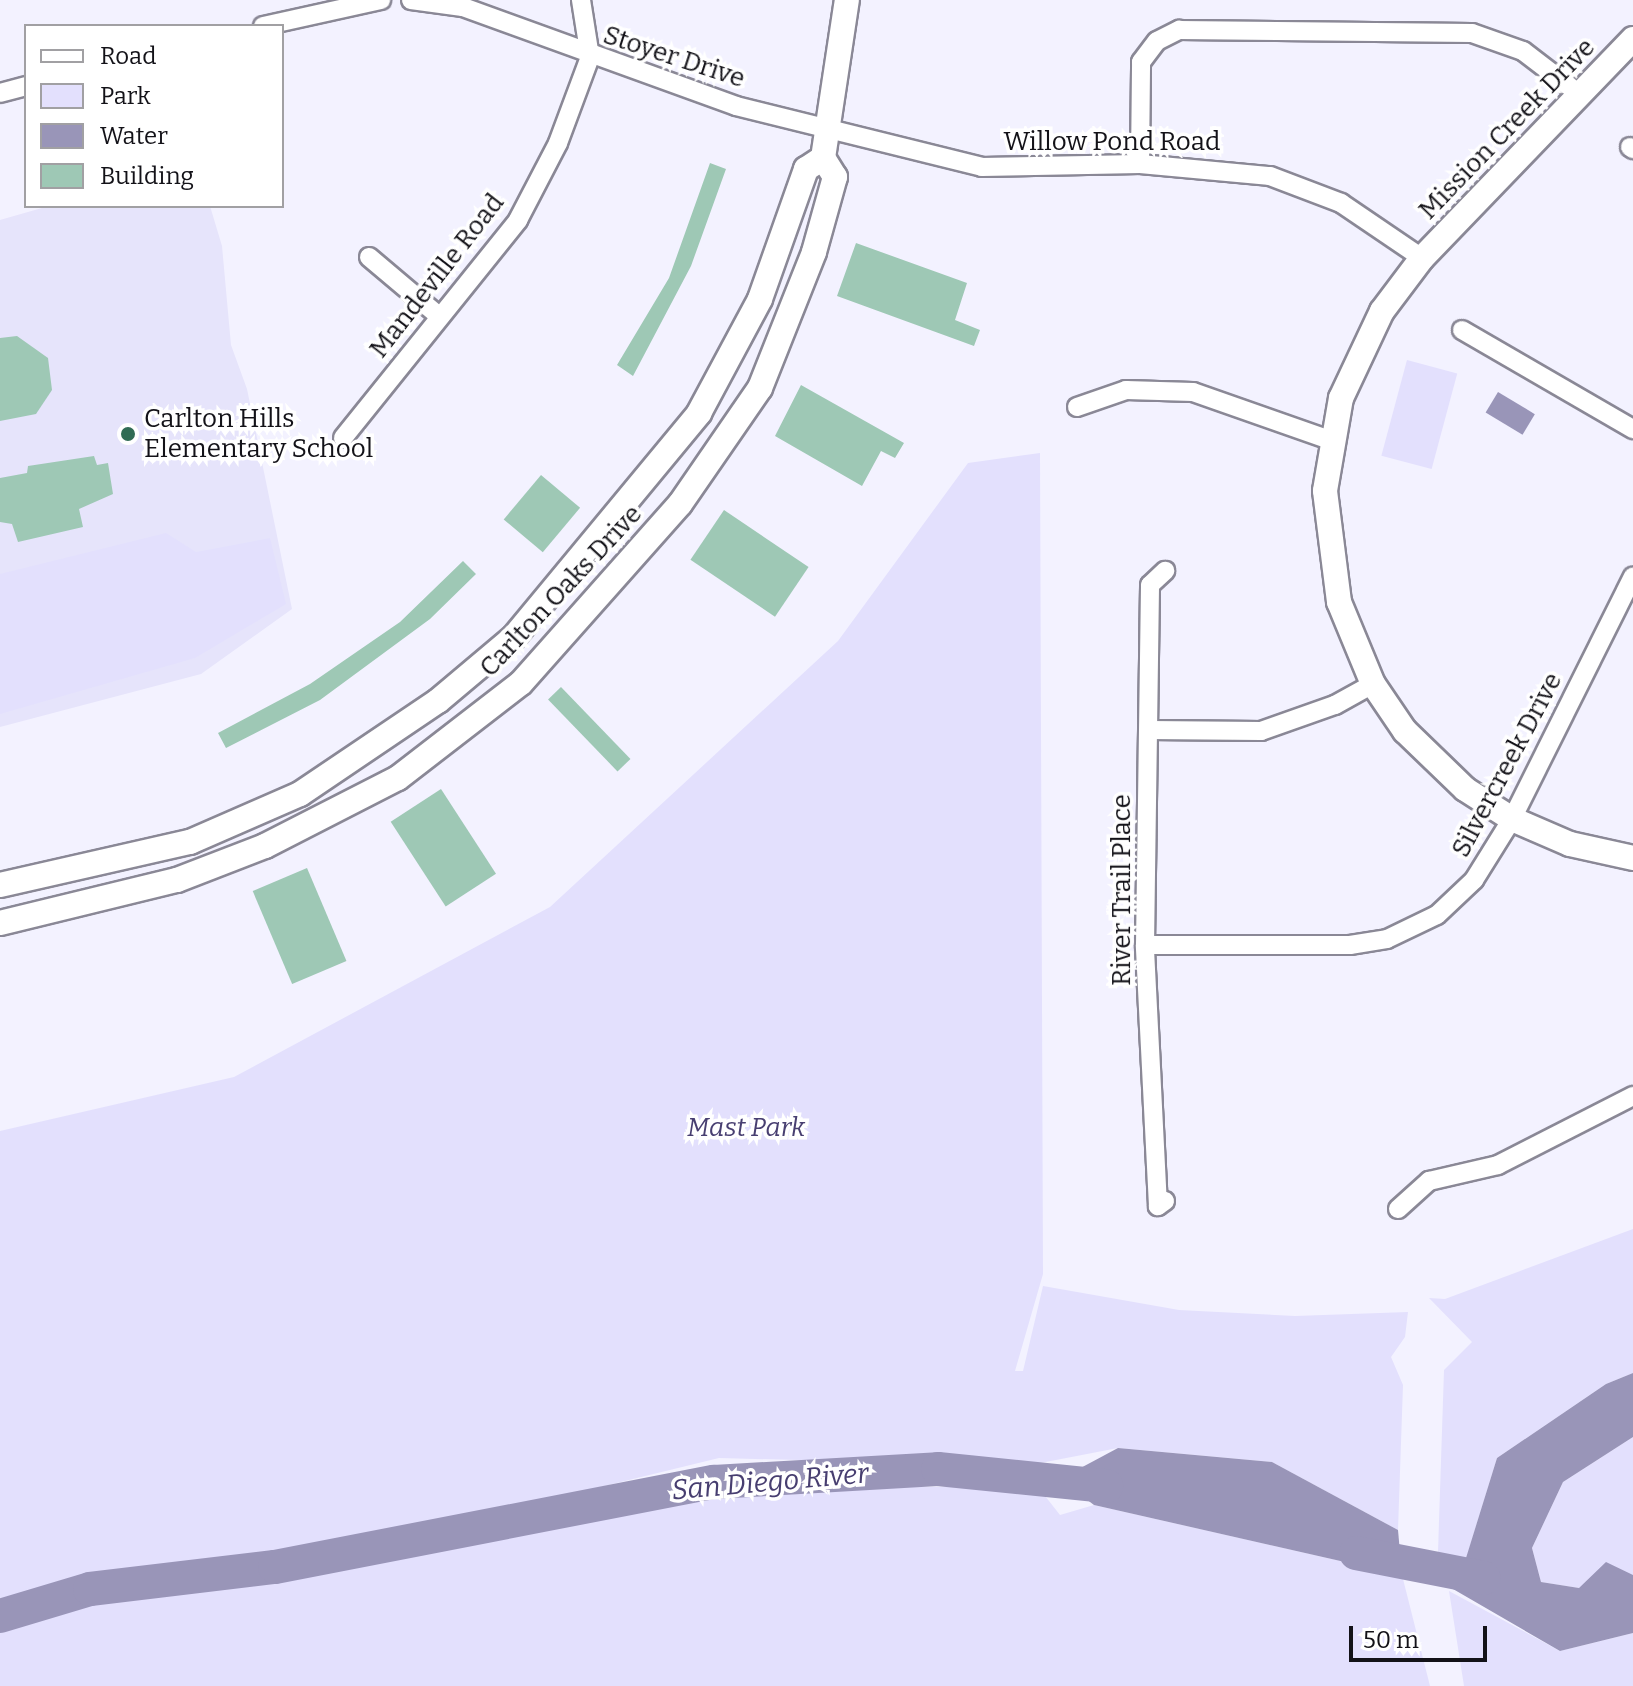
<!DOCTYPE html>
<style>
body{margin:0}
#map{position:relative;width:1633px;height:1686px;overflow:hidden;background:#f3f2ff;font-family:Bitter,serif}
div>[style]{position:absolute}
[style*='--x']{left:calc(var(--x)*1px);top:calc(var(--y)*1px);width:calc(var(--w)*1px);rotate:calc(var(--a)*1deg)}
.built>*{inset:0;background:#e6e4fb}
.green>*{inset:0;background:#e3e0fd;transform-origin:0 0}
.water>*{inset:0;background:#9995b8;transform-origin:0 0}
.river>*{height:34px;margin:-17px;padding:0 17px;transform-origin:17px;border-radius:17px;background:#9995b8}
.building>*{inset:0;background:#9ec8b5;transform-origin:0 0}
.roads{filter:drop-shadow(2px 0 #8a8896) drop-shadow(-2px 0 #8a8896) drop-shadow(0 2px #8a8896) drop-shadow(0 -2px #8a8896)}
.street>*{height:18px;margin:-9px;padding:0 9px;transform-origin:9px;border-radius:9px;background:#fff}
.secondary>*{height:24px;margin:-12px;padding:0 12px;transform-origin:12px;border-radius:12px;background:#fff}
.dots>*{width:22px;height:22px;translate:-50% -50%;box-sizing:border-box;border:4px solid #fff;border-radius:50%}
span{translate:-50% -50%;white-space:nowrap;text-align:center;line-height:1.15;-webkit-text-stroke:7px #fff;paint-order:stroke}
.street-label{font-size:26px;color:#131218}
.poi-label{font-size:26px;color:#131218}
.left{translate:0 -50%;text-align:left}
.park-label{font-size:26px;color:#483f71;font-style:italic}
.water-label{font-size:28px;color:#473e70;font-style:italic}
.legend{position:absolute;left:24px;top:24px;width:260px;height:184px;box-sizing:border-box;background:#fff;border:2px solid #a1a0a3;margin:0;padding:10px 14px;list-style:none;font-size:24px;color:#131218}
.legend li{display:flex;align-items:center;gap:16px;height:40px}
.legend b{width:40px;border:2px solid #a1a0a3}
.scale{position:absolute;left:1349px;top:1626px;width:138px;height:36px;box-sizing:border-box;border:4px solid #131218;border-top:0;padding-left:10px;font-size:24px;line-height:28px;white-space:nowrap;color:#131218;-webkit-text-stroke:6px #fff;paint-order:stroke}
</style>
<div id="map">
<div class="built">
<i style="clip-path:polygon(49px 206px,210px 206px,222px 246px,231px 345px,247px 389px,292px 609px,201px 674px,0 727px,0 220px)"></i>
</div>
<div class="green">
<i style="left:1407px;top:360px;width:52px;height:99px;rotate:15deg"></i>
<i style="clip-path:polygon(1040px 453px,1043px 1274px,1015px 1371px,1023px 1371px,1043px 1286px,1179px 1310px,1295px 1316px,1408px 1312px,1405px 1337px,1391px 1357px,1403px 1385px,1398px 1530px,1272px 1462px,1118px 1448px,1025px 1466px,719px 1458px,400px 1536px,93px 1581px,0 1607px,0 1131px,234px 1077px,550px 907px,838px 641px,968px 463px)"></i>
<i style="clip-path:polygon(166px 533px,196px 552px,270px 538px,286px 604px,195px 658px,0 714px,0 574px)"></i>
<i style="clip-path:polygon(1633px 1229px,1633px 1373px,1606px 1384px,1497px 1458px,1466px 1559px,1446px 1568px,1438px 1552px,1444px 1370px,1472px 1342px,1429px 1298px,1445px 1299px)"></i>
<i style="clip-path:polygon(1633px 1437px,1633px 1575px,1579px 1588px,1541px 1582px,1532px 1548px,1563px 1482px)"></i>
<i style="clip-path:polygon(838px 1487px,1038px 1487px,1060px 1515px,1094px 1505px,1402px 1575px,1430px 1686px,0 1686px,0 1627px,97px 1602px,278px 1578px,720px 1493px)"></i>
<i style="clip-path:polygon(1449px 1591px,1560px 1651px,1633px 1633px,1633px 1686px,1464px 1686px)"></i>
</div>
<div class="water">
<i style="left:1498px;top:392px;width:43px;height:24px;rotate:31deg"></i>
<i style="clip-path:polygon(1633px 1373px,1633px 1437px,1563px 1482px,1532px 1548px,1541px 1582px,1579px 1588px,1606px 1562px,1633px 1575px,1633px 1633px,1560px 1651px,1434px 1578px,1466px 1558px,1497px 1458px,1606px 1384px)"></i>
<i style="clip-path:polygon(1118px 1448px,1272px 1462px,1398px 1530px,1402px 1575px,1094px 1505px,1060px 1479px)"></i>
</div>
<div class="river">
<i style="--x:1356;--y:1553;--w:130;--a:11.1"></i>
<i style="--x:0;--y:1616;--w:94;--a:-16.7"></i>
<i style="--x:90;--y:1589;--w:186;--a:-6.8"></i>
<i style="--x:275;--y:1567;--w:447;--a:-11"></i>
<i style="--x:714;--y:1482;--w:224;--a:-3.3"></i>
<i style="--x:938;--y:1469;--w:169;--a:5.8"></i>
</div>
<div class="building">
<i style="clip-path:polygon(710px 163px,726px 169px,691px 266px,633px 376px,617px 365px,669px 278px)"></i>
<i style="clip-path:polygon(856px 243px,967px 283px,955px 320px,980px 330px,974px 346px,837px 296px)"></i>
<i style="clip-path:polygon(17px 336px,48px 358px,52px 390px,36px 414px,0 421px,0 338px)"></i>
<i style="clip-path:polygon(801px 385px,904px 443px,895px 458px,881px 451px,862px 486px,775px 436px)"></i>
<i style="clip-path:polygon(94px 456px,97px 465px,108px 463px,113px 494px,79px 509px,83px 527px,18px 542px,12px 524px,0 522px,0 478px,27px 473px,28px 466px)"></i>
<i style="left:541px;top:475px;width:51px;height:58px;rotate:40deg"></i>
<i style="left:724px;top:510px;width:102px;height:60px;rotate:34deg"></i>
<i style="clip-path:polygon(463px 561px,476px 574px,430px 619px,320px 700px,226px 748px,218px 733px,310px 684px,400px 622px)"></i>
<i style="left:561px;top:687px;width:100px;height:18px;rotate:46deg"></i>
<i style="left:441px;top:789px;width:101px;height:60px;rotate:57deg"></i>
<i style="left:307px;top:868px;width:101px;height:59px;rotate:67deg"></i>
</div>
<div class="roads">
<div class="street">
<i style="--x:411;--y:0;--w:52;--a:7.7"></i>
<i style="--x:463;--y:7;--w:290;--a:19.9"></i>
<i style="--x:736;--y:106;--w:253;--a:13.9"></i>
<i style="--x:982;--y:167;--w:158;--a:-1.1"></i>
<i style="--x:1140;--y:164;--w:131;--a:5.3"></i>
<i style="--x:1270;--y:176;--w:76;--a:20.8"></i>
<i style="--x:1341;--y:203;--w:98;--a:34.2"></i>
<i style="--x:263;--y:26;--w:121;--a:-12.4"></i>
<i style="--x:0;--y:93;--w:27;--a:-15"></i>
<i style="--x:1630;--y:147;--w:4;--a:34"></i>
<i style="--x:1140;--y:164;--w:102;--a:-89.4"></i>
<i style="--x:1141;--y:62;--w:26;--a:-53"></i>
<i style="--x:1157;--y:41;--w:25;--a:-27"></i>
<i style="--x:1179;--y:30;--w:293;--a:0.6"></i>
<i style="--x:1472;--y:33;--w:54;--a:19.4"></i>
<i style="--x:1523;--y:51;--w:71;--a:37.5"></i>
<i style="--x:369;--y:257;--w:92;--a:40.1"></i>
<i style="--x:1462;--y:330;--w:198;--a:30.1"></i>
<i style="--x:1077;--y:407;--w:52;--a:-19.1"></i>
<i style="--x:1126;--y:390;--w:67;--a:1.7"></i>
<i style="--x:1193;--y:392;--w:145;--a:19.3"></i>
<i style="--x:343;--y:438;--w:280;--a:-51.2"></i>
<i style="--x:518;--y:220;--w:87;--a:-62.5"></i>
<i style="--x:558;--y:143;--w:92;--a:-69.6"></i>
<i style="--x:590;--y:57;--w:58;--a:-99"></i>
<i style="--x:1149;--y:730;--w:112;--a:0.5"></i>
<i style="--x:1261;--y:731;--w:78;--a:-19.4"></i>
<i style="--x:1335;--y:705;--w:43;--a:-28.9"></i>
<i style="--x:1145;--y:945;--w:205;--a:0"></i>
<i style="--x:1350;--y:945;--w:37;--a:-9"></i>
<i style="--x:1387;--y:939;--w:55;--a:-25.6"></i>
<i style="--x:1437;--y:915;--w:51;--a:-43.4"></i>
<i style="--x:1474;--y:880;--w:72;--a:-58.1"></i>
<i style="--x:1512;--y:819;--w:271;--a:-63.5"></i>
<i style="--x:1165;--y:1201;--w:9;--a:144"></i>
<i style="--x:1158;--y:1206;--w:261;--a:-92.9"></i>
<i style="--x:1145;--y:945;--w:360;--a:-89.2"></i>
<i style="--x:1150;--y:585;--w:21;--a:-43"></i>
<i style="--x:1398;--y:1209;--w:42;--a:-42.1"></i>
<i style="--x:1429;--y:1181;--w:71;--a:-13.1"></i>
<i style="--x:1498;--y:1165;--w:152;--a:-27.1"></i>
</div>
<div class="secondary">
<i style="--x:1633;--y:39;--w:304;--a:133.9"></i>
<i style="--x:1422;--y:258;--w:66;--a:127"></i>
<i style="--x:1382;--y:311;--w:96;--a:115.2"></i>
<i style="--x:1341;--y:398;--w:94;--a:99.8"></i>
<i style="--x:1325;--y:491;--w:112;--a:82.8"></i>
<i style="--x:1339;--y:602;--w:89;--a:67.5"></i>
<i style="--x:1373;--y:684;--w:57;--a:55.8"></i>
<i style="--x:1405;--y:731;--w:83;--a:44"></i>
<i style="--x:1465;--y:789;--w:56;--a:32.6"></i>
<i style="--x:1512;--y:819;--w:63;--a:23.3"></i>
<i style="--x:1570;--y:844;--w:65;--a:12.5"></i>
<i style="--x:0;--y:885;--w:195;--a:-12.8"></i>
<i style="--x:190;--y:842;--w:120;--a:-23.6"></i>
<i style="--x:300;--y:794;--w:166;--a:-34"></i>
<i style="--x:438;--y:701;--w:99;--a:-40.1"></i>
<i style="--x:514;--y:637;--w:291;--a:-50.4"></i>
<i style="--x:699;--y:413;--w:129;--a:-61.8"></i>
<i style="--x:760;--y:299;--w:138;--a:-70.5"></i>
<i style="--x:806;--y:169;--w:20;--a:-33"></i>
<i style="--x:823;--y:158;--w:160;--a:-81.4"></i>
<i style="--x:0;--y:923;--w:182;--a:-13.7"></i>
<i style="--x:177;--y:880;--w:94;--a:-21.1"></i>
<i style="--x:265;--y:846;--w:149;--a:-27.1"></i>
<i style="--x:398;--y:778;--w:155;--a:-37.7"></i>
<i style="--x:521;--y:683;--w:239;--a:-48.4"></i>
<i style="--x:680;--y:504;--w:141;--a:-55.4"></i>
<i style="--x:760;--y:388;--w:146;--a:-68.3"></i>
<i style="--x:814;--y:252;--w:78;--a:-74.4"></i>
<i style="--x:835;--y:177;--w:22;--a:-122"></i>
</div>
</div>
<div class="dots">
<i style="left:128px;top:434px;background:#306b54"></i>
</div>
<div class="street-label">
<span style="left:674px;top:57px;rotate:18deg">Stoyer Drive</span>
<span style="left:1507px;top:129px;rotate:-46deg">Mission Creek Drive</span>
<span style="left:1112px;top:142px">Willow Pond Road</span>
<span style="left:437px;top:276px;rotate:-52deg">Mandeville Road</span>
<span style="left:561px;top:591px;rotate:-47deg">Carlton Oaks Drive</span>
<span style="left:1507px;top:765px;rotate:-62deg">Silvercreek Drive</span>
<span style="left:1122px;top:890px;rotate:-90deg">River Trail Place</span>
</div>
<div class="poi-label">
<span class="left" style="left:144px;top:434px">Carlton Hills<br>Elementary School</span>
</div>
<div class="park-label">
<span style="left:746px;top:1128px">Mast Park</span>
</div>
<div class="water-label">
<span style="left:770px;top:1482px;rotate:-5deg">San Diego River</span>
</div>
<ul class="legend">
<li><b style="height:10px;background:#fff"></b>Road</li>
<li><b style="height:22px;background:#e3e0fd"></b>Park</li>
<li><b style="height:22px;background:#9995b8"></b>Water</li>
<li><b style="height:22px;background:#9ec8b5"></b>Building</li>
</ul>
<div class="scale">50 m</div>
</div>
